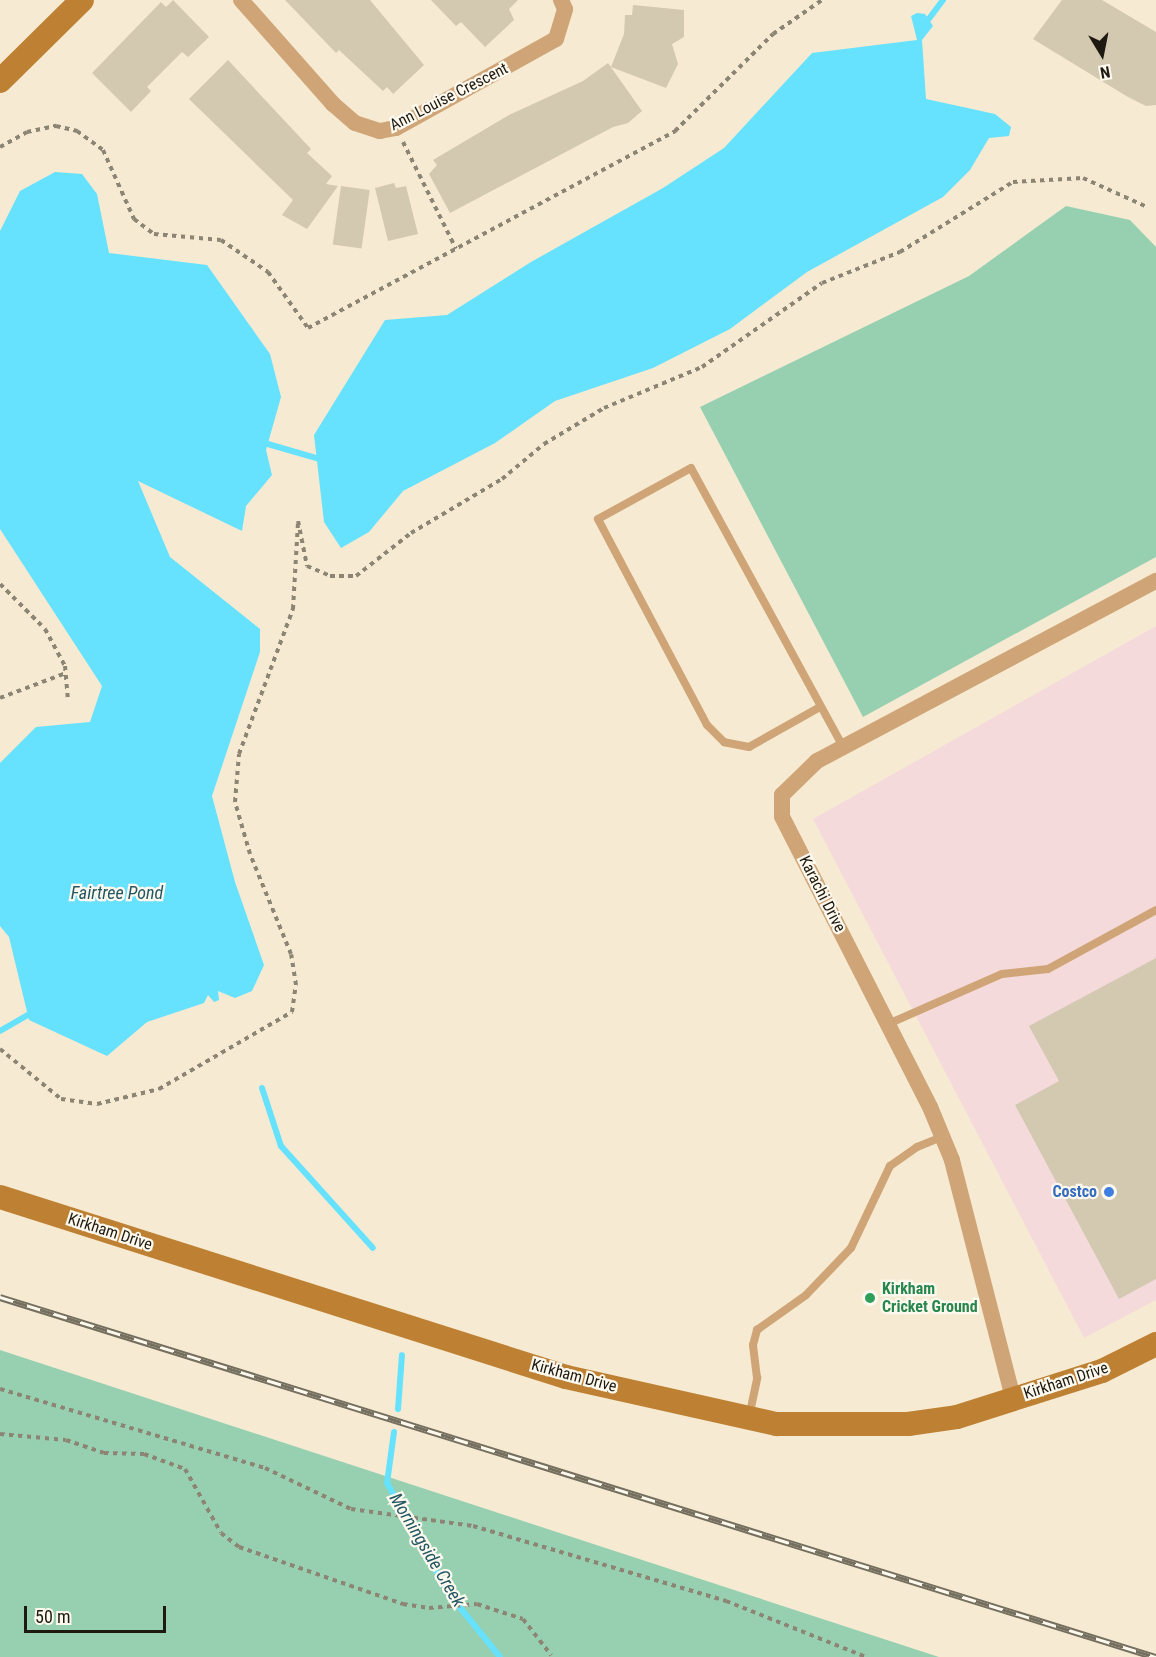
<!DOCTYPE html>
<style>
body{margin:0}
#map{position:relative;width:1156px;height:1657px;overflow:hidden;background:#f6ebd2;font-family:"Roboto Condensed",sans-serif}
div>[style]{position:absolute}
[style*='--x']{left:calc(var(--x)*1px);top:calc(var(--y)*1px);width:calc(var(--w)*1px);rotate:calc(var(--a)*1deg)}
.commercial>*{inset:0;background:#f5dadc}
.green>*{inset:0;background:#97d0b1}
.water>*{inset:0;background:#66e1fe}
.stream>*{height:6px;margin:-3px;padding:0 3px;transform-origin:3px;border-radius:3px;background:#66e1fe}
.building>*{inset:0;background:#d3c8b0;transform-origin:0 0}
.path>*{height:4px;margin-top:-2px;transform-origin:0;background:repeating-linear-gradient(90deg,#8d8574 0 4.5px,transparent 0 9px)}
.lane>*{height:8px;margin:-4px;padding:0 4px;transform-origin:4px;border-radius:4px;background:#cfa577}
.street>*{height:16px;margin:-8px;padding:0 8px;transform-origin:8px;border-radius:8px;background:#cfa577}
.secondary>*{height:24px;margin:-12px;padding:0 12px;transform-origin:12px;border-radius:12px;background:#be8033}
.rail>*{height:7px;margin-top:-3.5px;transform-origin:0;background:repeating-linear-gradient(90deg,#fdf9ef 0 14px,#756f5f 0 28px);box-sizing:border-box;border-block:2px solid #756f5f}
.dots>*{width:16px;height:16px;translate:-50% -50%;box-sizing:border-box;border:3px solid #fdf9ef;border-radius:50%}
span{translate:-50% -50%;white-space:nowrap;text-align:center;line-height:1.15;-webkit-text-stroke:4.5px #fdf9ef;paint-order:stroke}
.street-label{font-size:16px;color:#1e1a11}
.shop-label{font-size:16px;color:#366cbe;font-weight:700}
.right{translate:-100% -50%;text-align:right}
.leisure-label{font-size:16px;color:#27864d;font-weight:700}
.left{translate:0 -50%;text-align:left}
.water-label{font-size:18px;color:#235763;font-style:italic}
.north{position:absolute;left:1072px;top:24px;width:60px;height:60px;-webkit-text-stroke:4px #fdf9ef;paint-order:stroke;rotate:170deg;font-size:16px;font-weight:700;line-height:24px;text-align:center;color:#1e1a11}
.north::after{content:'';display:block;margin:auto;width:21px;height:27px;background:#1e1a11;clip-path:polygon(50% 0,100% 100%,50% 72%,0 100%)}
.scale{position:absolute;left:24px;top:1606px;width:142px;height:27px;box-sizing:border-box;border:3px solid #1e1a11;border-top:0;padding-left:8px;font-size:18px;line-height:21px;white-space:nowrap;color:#1e1a11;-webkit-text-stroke:4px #fdf9ef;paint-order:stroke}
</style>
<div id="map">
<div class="commercial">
<i style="clip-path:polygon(1156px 626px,1156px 1300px,1084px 1338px,813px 819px)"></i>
</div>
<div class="green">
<i style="clip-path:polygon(1066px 206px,1130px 220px,1156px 247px,1156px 557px,863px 717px,700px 407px,969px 276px)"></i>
<i style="clip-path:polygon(0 1350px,939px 1657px,0 1657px)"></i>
</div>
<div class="water">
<i style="clip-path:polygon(917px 13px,925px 14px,933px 26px,922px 40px,926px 99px,995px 114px,1011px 127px,1009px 136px,989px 138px,970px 170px,943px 197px,807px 272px,730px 329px,653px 368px,555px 401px,495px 443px,403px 491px,369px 532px,341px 548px,324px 522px,314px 435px,385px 320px,447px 315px,531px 262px,663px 188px,724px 148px,812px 53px,917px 40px,911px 16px)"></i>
<i style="clip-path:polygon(55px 172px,82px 174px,97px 194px,109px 253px,207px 265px,270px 354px,281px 397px,266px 450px,272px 475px,246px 506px,242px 531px,138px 481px,170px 557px,260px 629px,260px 652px,212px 796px,235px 882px,264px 965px,252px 991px,235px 998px,218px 991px,219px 1000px,214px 1002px,208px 995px,204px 1003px,147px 1022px,107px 1056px,29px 1020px,9px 937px,0 926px,0 763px,36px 727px,90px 722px,102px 686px,0 529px,0 231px,20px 191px)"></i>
</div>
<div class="stream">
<i style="--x:928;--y:20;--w:25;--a:-53"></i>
<i style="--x:261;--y:442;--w:65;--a:16.2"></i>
<i style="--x:0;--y:1031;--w:39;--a:-30"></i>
<i style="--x:262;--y:1088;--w:61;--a:71.9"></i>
<i style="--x:281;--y:1146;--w:137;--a:48"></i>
<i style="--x:398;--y:1409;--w:54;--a:-85.8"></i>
<i style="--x:394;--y:1432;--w:51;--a:97.8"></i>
<i style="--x:387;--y:1483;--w:127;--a:60.8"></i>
<i style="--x:449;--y:1594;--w:81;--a:51"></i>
</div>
<div class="building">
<i style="clip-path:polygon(173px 0,209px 37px,188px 57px,182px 52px,147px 87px,151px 91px,131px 112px,92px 73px,161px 2px,166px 7px)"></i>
<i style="clip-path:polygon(285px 0,370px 0,424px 65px,393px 94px,387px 87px,383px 91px,339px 50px,336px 53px)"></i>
<i style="clip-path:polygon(431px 0,518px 0,509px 9px,514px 20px,485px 47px,461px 22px,456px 26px)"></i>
<i style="clip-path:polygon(1062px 0,1102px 0,1156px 32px,1156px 105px,1146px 106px,1128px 97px,1033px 39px)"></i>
<i style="clip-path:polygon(633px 5px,684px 10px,684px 37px,672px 44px,678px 64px,666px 88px,611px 67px,624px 34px,625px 15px,632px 15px)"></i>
<i style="clip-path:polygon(228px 60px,311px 149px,307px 153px,332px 176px,326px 184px,338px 186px,307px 229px,282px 215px,293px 200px,189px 99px)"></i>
<i style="clip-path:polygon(608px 63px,642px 111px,628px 123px,613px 127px,450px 213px,429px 174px,437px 165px,433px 160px,509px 115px,583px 81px)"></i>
<i style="clip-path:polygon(394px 183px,396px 188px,406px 186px,418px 234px,388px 241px,375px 188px)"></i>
<i style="left:341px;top:186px;width:29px;height:59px;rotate:8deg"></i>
<i style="clip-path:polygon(1156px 958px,1156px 1279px,1119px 1299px,1015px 1105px,1059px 1081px,1029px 1026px)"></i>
</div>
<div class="path">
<i style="--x:403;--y:142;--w:119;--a:63.6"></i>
<i style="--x:0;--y:147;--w:31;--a:-29"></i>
<i style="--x:27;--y:132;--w:30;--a:-12"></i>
<i style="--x:56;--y:126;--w:22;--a:13"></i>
<i style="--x:77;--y:131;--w:32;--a:36"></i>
<i style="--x:103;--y:150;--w:76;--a:65.8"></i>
<i style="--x:134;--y:219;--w:25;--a:37"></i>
<i style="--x:154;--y:234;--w:67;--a:5.1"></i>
<i style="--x:221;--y:240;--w:57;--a:34.2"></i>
<i style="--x:268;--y:272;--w:69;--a:54.5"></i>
<i style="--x:308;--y:328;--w:417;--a:-28.2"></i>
<i style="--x:675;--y:131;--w:138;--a:-44.7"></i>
<i style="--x:773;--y:34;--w:60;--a:-34.8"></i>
<i style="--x:0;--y:584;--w:64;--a:45"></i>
<i style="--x:45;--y:629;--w:42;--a:61.6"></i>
<i style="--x:65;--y:666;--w:35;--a:85"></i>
<i style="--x:0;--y:698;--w:71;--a:-20.7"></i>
<i style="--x:0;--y:1049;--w:79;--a:39.3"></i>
<i style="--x:61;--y:1099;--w:36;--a:8"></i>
<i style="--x:97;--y:1104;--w:64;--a:-13.6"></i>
<i style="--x:159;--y:1089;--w:154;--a:-30.1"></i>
<i style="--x:292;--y:1012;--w:27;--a:-82"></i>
<i style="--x:296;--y:985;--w:31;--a:-99"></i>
<i style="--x:291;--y:954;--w:108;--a:-112.3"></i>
<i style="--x:250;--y:854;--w:54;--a:-106.1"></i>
<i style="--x:235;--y:802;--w:48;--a:-85.2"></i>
<i style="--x:239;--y:754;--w:155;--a:-69.6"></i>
<i style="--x:293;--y:609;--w:88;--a:-86.7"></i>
<i style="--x:298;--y:521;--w:46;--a:78.7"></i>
<i style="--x:307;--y:566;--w:25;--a:23"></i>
<i style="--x:330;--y:576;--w:26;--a:0"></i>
<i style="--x:356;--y:576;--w:70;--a:-38"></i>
<i style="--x:411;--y:533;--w:106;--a:-30.7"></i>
<i style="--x:502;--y:479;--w:55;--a:-39.8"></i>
<i style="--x:544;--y:444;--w:70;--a:-31"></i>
<i style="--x:604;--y:408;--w:106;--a:-22.7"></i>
<i style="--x:702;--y:367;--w:146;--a:-35"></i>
<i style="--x:822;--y:283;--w:84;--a:-21.7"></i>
<i style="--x:900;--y:252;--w:133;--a:-31.8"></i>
<i style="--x:1013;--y:182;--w:70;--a:-3.3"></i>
<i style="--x:1083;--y:178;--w:68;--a:24.3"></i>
<i style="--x:0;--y:1389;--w:277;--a:16.6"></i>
<i style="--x:265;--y:1468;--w:95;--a:25.5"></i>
<i style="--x:351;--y:1509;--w:123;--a:7.9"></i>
<i style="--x:473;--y:1526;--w:264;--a:16.5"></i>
<i style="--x:726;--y:1601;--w:151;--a:21.8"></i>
<i style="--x:0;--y:1434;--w:66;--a:5.2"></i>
<i style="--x:66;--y:1440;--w:40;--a:18.9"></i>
<i style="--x:104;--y:1453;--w:40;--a:1.4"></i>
<i style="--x:144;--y:1454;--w:44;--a:20.1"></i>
<i style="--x:185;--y:1469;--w:73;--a:60.6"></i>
<i style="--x:221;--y:1533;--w:23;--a:38"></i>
<i style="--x:239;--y:1547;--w:174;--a:19.2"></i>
<i style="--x:403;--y:1604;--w:26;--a:9"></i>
<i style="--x:429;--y:1608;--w:48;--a:-4.8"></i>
<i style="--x:477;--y:1604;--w:48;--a:18.1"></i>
<i style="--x:523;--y:1619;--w:46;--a:52.1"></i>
</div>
<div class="lane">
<i style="--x:820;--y:707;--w:81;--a:150.6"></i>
<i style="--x:749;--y:747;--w:25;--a:-169"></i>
<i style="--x:724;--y:742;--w:24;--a:-135"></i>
<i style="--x:707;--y:725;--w:233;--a:-117.9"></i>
<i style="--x:598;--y:519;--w:106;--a:-28.7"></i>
<i style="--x:691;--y:468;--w:318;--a:61.4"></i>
<i style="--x:888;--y:1024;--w:124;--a:-23.7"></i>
<i style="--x:1002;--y:974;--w:46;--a:-6.2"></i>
<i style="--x:1048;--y:969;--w:123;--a:-28.6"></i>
<i style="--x:749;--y:1417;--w:40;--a:-78"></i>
<i style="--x:757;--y:1378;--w:33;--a:-97"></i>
<i style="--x:753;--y:1345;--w:16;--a:-75"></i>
<i style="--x:757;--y:1330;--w:60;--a:-35.5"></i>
<i style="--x:806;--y:1295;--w:65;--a:-46.2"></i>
<i style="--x:851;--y:1248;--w:91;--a:-64.6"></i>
<i style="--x:890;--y:1166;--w:33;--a:-35"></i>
<i style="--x:917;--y:1147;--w:27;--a:-22"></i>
</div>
<div class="street">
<i style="--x:241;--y:0;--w:139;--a:48.5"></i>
<i style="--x:333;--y:104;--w:29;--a:41"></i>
<i style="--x:355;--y:123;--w:26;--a:18"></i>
<i style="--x:380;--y:131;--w:16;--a:-11"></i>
<i style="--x:396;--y:128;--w:183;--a:-29.1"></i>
<i style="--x:556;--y:39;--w:31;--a:-73"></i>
<i style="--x:565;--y:9;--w:10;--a:-114"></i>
<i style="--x:1013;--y:1398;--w:246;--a:-104.4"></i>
<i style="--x:952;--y:1160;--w:57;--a:-112.5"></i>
<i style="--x:930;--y:1107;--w:326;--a:-117"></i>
<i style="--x:782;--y:816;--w:21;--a:-90"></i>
<i style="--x:782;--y:795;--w:49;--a:-44.2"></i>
<i style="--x:817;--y:761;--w:384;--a:-28"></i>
</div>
<div class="secondary">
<i style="--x:0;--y:81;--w:115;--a:-44.6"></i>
<i style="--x:0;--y:1197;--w:594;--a:17.64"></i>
<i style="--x:566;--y:1377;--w:216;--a:12.6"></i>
<i style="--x:777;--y:1424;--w:131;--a:0"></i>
<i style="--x:908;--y:1424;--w:49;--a:-8.1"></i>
<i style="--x:957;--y:1417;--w:152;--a:-17.6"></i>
<i style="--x:1102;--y:1371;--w:60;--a:-26.6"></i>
</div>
<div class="rail">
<i style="--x:0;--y:1297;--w:1211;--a:17.3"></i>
</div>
<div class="dots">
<i style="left:1109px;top:1192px;background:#3f7fe0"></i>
<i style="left:870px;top:1298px;background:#2e9e5b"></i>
</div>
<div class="street-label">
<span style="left:449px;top:97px;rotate:-27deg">Ann Louise Crescent</span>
<span style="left:822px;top:894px;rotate:63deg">Karachi Drive</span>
<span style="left:110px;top:1232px;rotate:18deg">Kirkham Drive</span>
<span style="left:574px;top:1376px;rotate:15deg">Kirkham Drive</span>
<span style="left:1066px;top:1381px;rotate:-18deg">Kirkham Drive</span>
</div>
<div class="shop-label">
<span class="right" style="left:1097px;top:1192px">Costco</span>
</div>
<div class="leisure-label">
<span class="left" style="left:882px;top:1298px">Kirkham<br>Cricket Ground</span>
</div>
<div class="water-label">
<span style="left:117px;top:893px">Fairtree Pond</span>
<span style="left:427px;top:1550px;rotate:59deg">Morningside Creek</span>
</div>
<div class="north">N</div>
<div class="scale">50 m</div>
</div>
